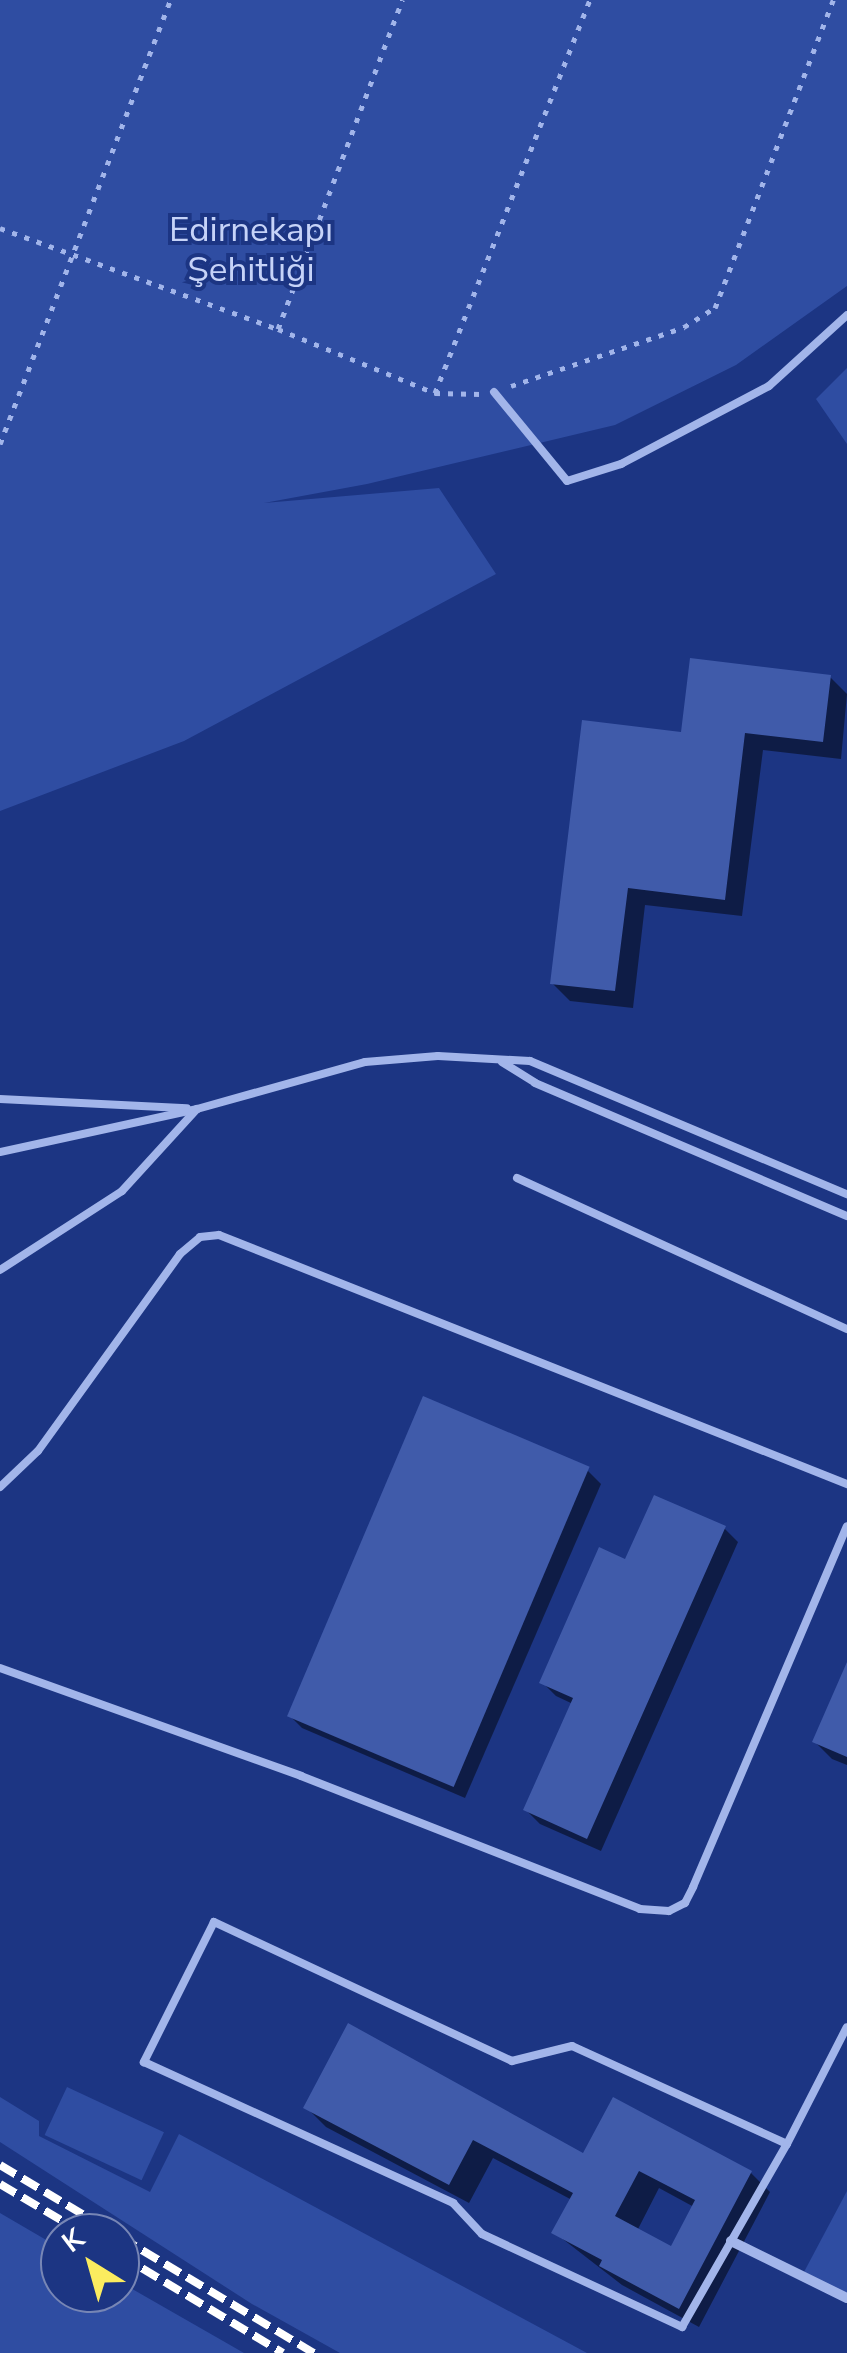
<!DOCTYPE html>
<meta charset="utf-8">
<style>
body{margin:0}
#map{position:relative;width:847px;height:2353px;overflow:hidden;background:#1c3583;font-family:"Nunito Sans",sans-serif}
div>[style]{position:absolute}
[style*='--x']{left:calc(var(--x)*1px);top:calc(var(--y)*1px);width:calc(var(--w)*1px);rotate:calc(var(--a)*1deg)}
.green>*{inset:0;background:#2f4da2;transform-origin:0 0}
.shadow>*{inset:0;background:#0007}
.building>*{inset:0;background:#405baa;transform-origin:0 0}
.path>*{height:5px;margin-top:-2.5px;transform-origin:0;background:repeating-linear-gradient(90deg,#a2b5ea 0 5px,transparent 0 13px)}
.lane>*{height:8px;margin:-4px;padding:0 4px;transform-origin:4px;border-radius:4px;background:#a2b5ea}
.street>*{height:10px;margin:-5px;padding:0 5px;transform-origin:5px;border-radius:5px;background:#a2b5ea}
.rail>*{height:8px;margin-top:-4px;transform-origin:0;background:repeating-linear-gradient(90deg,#fff 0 18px,transparent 0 26px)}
span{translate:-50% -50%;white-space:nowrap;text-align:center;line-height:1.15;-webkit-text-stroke:8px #1c3583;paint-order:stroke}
.park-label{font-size:35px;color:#c6d3f8}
.north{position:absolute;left:40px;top:2213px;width:100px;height:100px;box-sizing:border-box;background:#1c3583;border:2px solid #7786b5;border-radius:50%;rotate:323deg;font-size:28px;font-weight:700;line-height:40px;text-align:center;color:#fff}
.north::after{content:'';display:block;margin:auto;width:35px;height:45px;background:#fbec5f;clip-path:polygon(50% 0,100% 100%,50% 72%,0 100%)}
</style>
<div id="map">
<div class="green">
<i style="clip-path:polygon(0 0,847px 0,847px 286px,736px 365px,615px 425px,367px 484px,264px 503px,439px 488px,496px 574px,184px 741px,0 811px)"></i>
<i style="clip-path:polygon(847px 368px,847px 444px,816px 399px)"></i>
<i style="left:67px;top:2087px;width:107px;height:53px;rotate:25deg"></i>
<i style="clip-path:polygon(0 2097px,39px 2121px,39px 2136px,150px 2192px,179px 2134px,587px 2353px,340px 2353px,252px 2304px,0 2142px)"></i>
<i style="clip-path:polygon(847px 2191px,847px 2295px,804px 2272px)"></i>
<i style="clip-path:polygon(0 2213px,60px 2248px,60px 2293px,120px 2293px,120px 2282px,244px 2353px,0 2353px)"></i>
</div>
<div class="shadow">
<i style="clip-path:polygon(830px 677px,847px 694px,841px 759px,763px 750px,742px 916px,645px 905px,633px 1008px,570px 1001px,552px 983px,684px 735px)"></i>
<i style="clip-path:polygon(587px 1470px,601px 1484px,465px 1798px,302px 1728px,288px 1714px)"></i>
<i style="clip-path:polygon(724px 1528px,738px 1542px,601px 1851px,540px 1824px,526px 1810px,573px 1704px,556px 1696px,542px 1682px,627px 1562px)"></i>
<i style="clip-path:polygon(847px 1668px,847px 1765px,832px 1759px,815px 1742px)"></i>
<i style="clip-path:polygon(evenodd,306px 2107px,584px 2156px,751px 2173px,770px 2192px,699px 2327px,622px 2285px,555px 2233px,572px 2200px,493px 2158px,469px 2203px,326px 2127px,306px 2107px,659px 2188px,694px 2207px,672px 2249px,637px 2231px,659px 2188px)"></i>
</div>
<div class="building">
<i style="clip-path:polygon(690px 658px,831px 675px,823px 742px,745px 733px,725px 900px,628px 888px,615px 991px,550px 984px,582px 720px,681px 732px)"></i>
<i style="left:423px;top:1396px;width:181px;height:348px;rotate:23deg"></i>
<i style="clip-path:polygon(654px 1495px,726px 1526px,587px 1839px,523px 1810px,573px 1698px,539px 1683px,599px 1547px,625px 1559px)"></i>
<i style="clip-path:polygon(847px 1662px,847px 1757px,812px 1742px)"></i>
<i style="clip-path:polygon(evenodd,348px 2023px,583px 2153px,613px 2097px,752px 2171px,679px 2309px,599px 2266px,602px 2260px,551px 2233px,573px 2193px,473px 2140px,449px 2185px,303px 2108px,348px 2023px,639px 2171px,695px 2200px,671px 2246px,615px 2216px,639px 2171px)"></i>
</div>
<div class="path">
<i style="--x:0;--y:228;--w:296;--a:20"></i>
<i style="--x:278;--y:329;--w:170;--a:22.2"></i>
<i style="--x:435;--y:393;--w:46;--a:1.2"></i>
<i style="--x:278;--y:329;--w:352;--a:-69.3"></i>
<i style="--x:511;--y:386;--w:183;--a:-18.8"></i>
<i style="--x:684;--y:327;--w:36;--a:-32"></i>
<i style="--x:715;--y:308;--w:330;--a:-69"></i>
<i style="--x:435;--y:393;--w:422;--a:-68.5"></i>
<i style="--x:0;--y:444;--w:475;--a:-69"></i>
</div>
<div class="lane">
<i style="--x:494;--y:392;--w:115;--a:50.6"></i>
<i style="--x:567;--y:481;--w:57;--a:-17.5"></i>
<i style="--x:621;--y:464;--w:167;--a:-27.8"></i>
<i style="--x:769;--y:386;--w:105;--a:-42.3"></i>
<i style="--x:502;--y:1062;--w:39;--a:32"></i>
<i style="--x:535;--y:1083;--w:339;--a:23.1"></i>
<i style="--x:0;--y:1099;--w:187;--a:2.8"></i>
<i style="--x:0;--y:1152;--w:202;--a:-12.3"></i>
<i style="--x:197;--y:1109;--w:174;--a:-15.6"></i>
<i style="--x:365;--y:1062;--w:73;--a:-4.7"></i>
<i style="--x:438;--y:1056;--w:92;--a:3.1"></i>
<i style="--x:530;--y:1061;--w:344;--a:22.8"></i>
<i style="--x:517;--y:1178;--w:363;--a:24.6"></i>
<i style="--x:0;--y:1270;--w:145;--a:-32.9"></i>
<i style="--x:122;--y:1191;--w:111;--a:-47.6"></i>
<i style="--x:0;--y:1487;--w:52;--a:-43.5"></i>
<i style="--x:38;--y:1451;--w:243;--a:-54.2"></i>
<i style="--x:180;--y:1254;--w:26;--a:-40"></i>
<i style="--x:200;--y:1237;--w:19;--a:-6"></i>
<i style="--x:219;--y:1235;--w:676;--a:21.63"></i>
<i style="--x:0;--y:1668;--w:320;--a:19.7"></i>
<i style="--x:301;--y:1776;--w:364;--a:21.4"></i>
<i style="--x:640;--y:1909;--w:29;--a:4"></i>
<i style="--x:669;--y:1911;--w:18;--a:-27"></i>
<i style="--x:685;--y:1903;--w:18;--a:-63"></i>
<i style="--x:693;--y:1887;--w:392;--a:-66.9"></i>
<i style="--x:787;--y:2144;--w:236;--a:-155.5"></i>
<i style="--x:572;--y:2046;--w:62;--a:166"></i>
<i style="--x:512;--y:2061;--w:329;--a:-155"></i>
<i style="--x:214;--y:1922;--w:157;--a:116.6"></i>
<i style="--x:144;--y:2062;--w:340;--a:24.5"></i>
<i style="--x:453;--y:2203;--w:42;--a:46.9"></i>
<i style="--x:482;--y:2234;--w:221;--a:24.9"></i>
<i style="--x:682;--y:2327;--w:211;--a:-60.2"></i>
<i style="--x:787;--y:2144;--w:131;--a:-62.9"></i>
</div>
<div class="street">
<i style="--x:731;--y:2241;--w:129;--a:26.2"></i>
</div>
<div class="rail">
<i style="--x:0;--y:2165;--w:133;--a:30.8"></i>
<i style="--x:0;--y:2184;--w:96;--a:30.6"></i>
<i style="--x:120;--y:2237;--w:226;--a:30.9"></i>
<i style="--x:120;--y:2255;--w:190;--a:31"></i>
</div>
<div class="park-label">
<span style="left:251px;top:250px">Edirnekapı<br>Şehitliği</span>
</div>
<div class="north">K</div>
</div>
